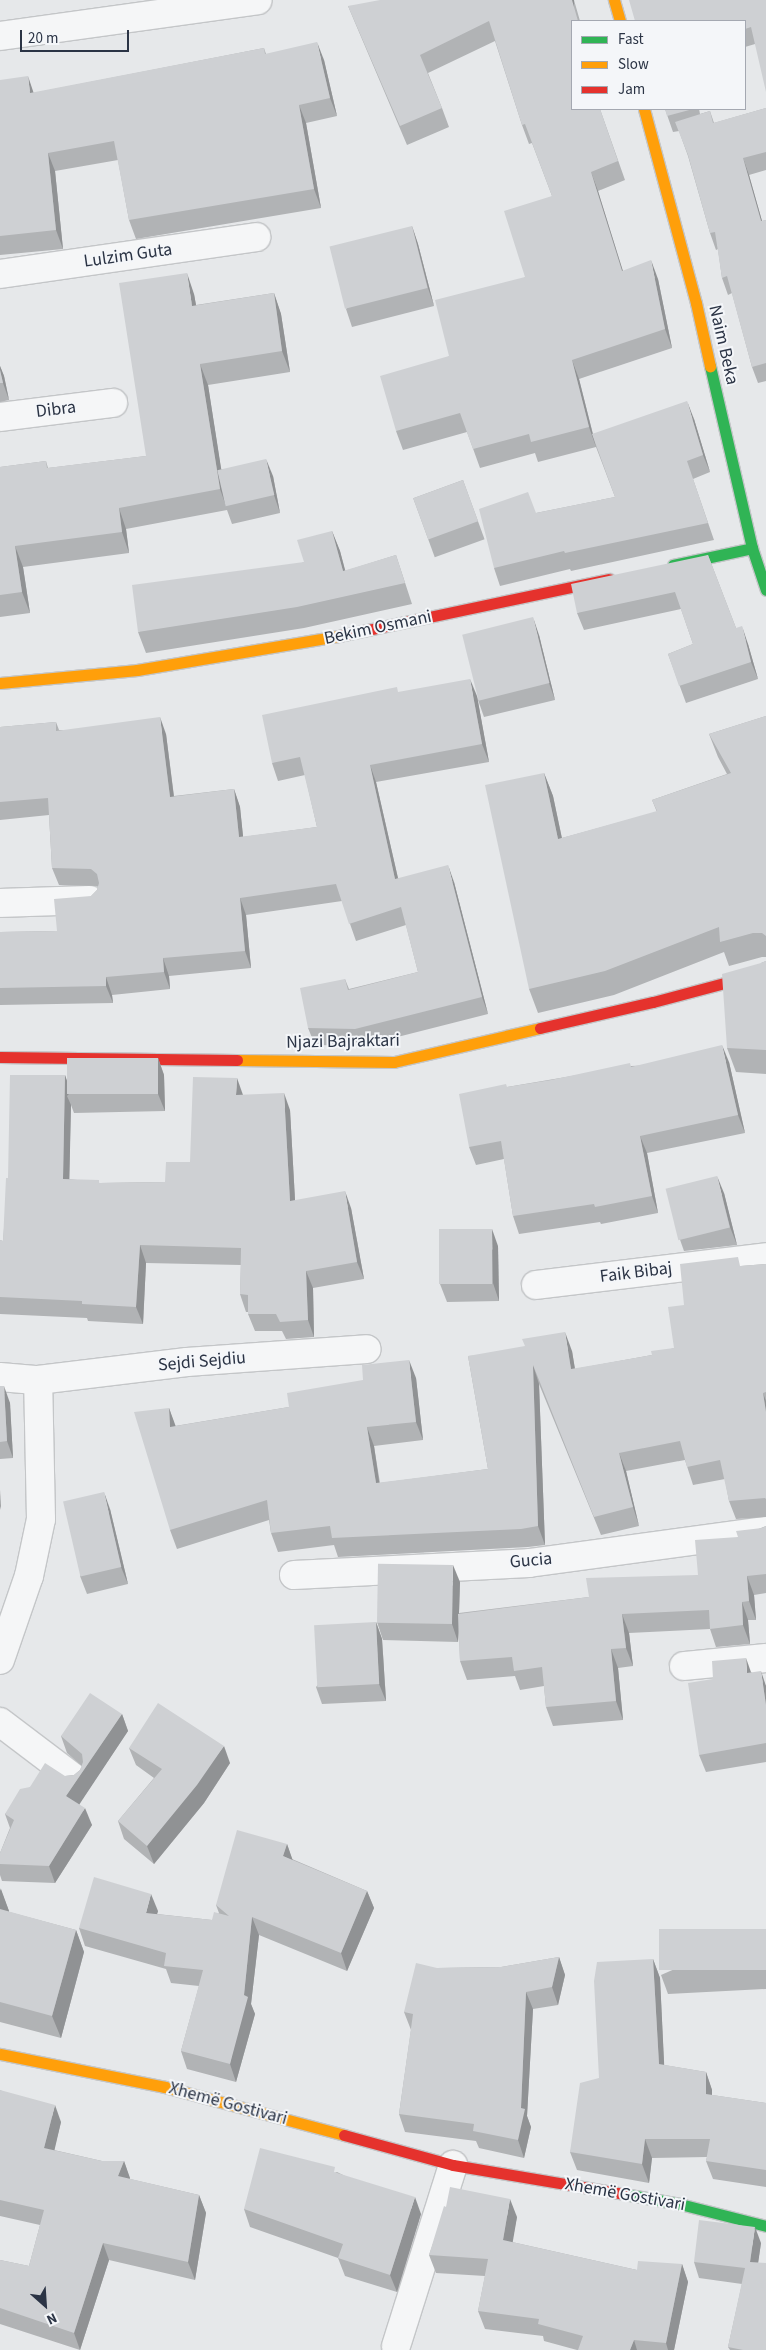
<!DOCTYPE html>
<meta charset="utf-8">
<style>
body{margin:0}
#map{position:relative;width:766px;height:2350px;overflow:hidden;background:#e6e8ea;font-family:"Source Sans 3",sans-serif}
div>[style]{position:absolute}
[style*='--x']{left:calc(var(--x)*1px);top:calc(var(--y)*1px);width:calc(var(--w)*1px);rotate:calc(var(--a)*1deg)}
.roads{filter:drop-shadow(1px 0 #c4c6c8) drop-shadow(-1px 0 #c4c6c8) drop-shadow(0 1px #c4c6c8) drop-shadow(0 -1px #c4c6c8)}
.street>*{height:28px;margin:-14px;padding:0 14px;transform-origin:14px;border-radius:14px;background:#f5f6f7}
.fast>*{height:11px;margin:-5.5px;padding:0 5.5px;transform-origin:5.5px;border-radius:5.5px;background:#30b455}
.slow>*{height:11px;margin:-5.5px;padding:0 5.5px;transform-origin:5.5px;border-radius:5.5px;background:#ff9f0a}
.jam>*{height:11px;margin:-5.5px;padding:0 5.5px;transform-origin:5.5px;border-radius:5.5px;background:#e5322d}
.wall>*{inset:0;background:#b1b3b5;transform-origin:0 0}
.shaded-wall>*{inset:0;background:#909294;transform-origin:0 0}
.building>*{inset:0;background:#ced0d3;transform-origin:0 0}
span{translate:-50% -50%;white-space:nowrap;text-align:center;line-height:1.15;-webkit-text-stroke:4px #f4f6f9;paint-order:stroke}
.street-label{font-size:18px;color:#2b3445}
.legend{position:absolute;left:571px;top:20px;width:175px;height:90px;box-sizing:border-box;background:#f4f6f9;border:1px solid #a4a8b1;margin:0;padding:6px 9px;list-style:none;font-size:15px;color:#2b3445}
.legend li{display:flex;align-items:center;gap:10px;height:25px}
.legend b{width:25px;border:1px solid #a4a8b1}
.north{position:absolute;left:20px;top:2280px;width:50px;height:50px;-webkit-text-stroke:4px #f4f6f9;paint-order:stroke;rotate:154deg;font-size:14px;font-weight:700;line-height:20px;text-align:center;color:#2b3445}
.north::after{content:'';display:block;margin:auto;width:18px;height:22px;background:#2b3445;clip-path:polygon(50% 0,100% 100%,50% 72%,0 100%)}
.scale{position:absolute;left:20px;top:30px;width:109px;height:22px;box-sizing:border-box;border:2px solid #2b3445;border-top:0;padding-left:6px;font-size:15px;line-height:18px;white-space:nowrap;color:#2b3445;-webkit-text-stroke:4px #f4f6f9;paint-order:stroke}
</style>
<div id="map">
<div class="roads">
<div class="street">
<i style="--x:0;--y:36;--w:260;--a:-7.9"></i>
<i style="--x:0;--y:274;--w:259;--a:-8.2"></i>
<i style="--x:0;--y:417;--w:114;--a:-7.1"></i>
<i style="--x:0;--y:903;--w:90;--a:-1.9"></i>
<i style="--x:536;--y:1285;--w:232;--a:-6.9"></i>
<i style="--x:0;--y:1377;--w:38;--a:5"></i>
<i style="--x:38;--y:1380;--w:150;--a:-6.9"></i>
<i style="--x:187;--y:1362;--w:180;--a:-4.1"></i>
<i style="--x:294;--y:1575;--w:235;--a:-2.9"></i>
<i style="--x:529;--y:1563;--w:239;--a:-7.7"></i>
<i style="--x:0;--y:1660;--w:89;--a:-71"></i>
<i style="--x:29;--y:1576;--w:58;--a:-78.1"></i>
<i style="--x:41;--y:1519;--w:139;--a:-91.2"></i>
<i style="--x:684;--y:1666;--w:82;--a:-5.6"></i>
<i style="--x:0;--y:1722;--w:93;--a:37.1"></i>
<i style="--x:396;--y:2346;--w:190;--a:-72.5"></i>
</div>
<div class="fast">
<i style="--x:710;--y:366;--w:187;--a:77"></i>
<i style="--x:752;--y:548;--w:44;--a:71.6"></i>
<i style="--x:673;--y:565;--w:81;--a:-12.1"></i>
<i style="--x:624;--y:2194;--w:57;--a:10.1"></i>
<i style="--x:680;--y:2204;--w:89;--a:14.3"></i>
</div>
<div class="slow">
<i style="--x:614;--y:0;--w:22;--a:74"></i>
<i style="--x:644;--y:109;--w:201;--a:75"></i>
<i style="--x:696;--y:303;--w:65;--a:77.5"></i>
<i style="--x:0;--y:683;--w:138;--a:-5.4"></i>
<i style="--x:137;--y:670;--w:205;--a:-9.6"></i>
<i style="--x:237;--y:1060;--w:157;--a:0.7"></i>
<i style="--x:394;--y:1062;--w:150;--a:-13.1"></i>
<i style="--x:0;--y:2054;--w:168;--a:11.3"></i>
<i style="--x:165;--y:2087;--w:185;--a:15"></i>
</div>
<div class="jam">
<i style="--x:339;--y:636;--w:276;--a:-11.9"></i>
<i style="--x:540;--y:1028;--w:116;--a:-13"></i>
<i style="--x:653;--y:1002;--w:117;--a:-14.9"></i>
<i style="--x:0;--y:1057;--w:237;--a:0.7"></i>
<i style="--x:344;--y:2135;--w:113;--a:15.4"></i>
<i style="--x:453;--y:2165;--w:173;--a:9.6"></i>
</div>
</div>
<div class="wall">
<i style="clip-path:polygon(574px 0,580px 21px,572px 21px,572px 109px,600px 109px,625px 180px,598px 191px,623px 271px,658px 279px,672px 348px,579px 379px,593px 434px,694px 419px,710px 472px,693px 479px,714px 540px,571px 571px,570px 569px,500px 586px,494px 568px,536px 513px,615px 497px,596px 447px,538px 462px,535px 453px,480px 468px,467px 432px,403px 450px,396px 431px,449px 356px,525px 277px,552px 196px,532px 143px,529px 144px,522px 125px,495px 41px,428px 73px,442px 108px,449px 127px,407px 145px,356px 25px,348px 6px)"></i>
<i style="clip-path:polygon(766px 0,755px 44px,745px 47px,745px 21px)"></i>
<i style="clip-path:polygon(264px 48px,266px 54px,324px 60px,337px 116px,306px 123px,321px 208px,136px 239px,129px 220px,118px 160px,55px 171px,63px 249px,0 255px,0 80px,34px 93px)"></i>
<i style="clip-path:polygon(766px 108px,766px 170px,749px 175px,762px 221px,766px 220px,766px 381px,758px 383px,752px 367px,732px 293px,728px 295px,722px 278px,718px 249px,716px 250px,710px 233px,688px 156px,679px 131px,673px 132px,665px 109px,699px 109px,700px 114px,710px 111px,714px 123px)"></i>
<i style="clip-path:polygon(412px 226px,418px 244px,434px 306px,352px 327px,346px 309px)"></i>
<i style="clip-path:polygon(274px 293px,281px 314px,290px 372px,208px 385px,221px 469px,273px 476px,280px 513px,232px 524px,227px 510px,126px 529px,129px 553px,23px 567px,30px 613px,0 617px,0 467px,46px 461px,48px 468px,146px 456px,194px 294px,196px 305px)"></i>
<i style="clip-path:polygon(0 366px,4px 376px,9px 400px,0 402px)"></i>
<i style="left:463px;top:480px;width:63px;height:53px;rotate:70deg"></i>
<i style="clip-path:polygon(332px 531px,340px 551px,345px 571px,396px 555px,412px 604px,304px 628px,146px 653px,138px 632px,304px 562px)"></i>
<i style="clip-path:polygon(708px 555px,736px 628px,748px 644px,758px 679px,686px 703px,668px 654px,693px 644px,681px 609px,584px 630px,577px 613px)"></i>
<i style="clip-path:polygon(539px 635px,555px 700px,484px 717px,478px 700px)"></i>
<i style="clip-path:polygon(399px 692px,477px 696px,489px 762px,376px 782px,398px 878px,454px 882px,488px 1014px,362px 1046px,315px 1045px,308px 1028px,345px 979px,349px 989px,418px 972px,406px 925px,356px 941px,342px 901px,246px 915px,251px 968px,169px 976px,170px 989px,112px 995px,113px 1003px,0 1005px,0 932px,57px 931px,97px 890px,98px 887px,97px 886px,59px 885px,52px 868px,49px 815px,0 820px,0 727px,56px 722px,59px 730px,166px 734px,174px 796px,234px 789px,240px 807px,243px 837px,317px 827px,305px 775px,278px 781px,272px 763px)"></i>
<i style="clip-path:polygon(766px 716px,766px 957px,762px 957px,729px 966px,724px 952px,614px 995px,538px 1013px,529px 989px,544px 773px,553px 796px,562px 838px,657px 812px,652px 800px,727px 774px,718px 757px,709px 734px)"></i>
<i style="clip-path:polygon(766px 961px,766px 1074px,736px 1072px,727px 1048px,761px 963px)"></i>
<i style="clip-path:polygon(158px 1058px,164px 1075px,165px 1111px,74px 1113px,71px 1105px,69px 1179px,100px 1183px,165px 1182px,190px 1162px,243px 1095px,290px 1110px,295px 1200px,351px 1208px,364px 1279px,313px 1288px,314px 1337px,286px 1339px,282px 1331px,255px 1331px,248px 1314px,248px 1312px,246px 1312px,240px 1294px,241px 1265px,146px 1263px,143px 1324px,88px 1321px,87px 1318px,0 1314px,0 1240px,3px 1241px,8px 1178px,65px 1075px,67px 1082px)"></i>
<i style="clip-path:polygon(729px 1062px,745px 1133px,647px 1153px,658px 1213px,601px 1224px,600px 1222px,519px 1234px,513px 1216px,504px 1159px,476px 1165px,469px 1147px,507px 1087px,631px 1066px)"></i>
<i style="clip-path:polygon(724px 1193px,737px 1245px,684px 1251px,678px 1234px)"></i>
<i style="clip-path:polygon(498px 1246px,499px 1301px,447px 1302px,440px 1284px)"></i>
<i style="clip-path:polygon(766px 1264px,766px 1517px,736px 1519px,729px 1501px,725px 1479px,693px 1485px,685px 1460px,626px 1471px,639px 1526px,601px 1535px,539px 1384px,545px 1545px,528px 1547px,338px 1557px,334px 1545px,278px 1552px,271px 1533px,269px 1520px,177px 1549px,170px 1530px,169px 1408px,175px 1426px,289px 1407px,416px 1378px,423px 1440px,374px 1446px,380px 1483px,488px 1469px,468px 1356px,572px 1351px,575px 1369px,652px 1355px,674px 1348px,684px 1305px,741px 1266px)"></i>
<i style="clip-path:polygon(0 1386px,10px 1403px,13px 1458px,0 1459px)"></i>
<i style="clip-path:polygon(110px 1509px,128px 1584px,87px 1594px,80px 1576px)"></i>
<i style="clip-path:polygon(766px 1526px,766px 1593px,754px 1595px,756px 1620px,748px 1620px,750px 1644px,716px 1647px,710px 1629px,629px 1633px,633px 1666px,618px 1668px,623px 1720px,553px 1726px,546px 1707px,544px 1686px,520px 1690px,515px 1676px,467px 1680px,460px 1661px,459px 1632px,458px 1642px,383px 1640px,377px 1622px,460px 1582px,459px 1613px,589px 1597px,698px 1575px,738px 1537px)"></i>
<i style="clip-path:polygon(376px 1622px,382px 1639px,386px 1701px,322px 1704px,316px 1687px)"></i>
<i style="clip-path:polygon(751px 1672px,766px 1686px,766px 1762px,706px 1772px,699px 1755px)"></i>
<i style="clip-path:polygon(122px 1714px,128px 1731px,79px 1804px,92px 1825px,55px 1883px,2px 1881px,0 1875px,0 1853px,10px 1828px,5px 1814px,30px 1787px,65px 1776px,74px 1775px,80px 1770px,82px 1766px,67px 1753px,61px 1736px)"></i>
<i style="clip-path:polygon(129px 1748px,230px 1763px,204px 1803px,154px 1864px,124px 1839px,118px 1821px,154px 1778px,136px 1765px)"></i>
<i style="clip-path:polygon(287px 1844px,292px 1859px,367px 1891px,374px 1908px,347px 1971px,259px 1935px,251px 2004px,255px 2014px,236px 2082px,187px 2069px,181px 2051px,199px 1986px,171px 1983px,166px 1969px,85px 1946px,79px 1928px,158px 1911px,157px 1914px,212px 1920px,219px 1913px,216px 1905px)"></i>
<i style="clip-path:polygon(0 1888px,9px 1911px,9px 1912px,76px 1930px,84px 1952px,61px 2038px,0 2022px)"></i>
<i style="clip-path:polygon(766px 1929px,766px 1989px,668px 1994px,661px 1975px)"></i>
<i style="clip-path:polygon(559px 1957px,565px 1975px,558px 2005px,533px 2009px,527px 2116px,531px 2127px,524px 2158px,479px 2148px,476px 2141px,405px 2132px,399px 2114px,411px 2030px,404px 2012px,437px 1968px,501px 1967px)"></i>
<i style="clip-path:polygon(653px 1959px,660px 1978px,664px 2065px,706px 2072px,712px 2090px,712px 2095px,766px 2103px,766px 2187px,713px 2179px,706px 2161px,707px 2157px,652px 2158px,649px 2183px,577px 2170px,570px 2152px,599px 2078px)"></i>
<i style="clip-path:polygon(0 2090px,61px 2122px,54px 2150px,102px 2161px,124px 2161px,130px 2179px,199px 2195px,206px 2213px,195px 2280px,109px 2260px,80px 2350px,0 2324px,0 2260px,29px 2266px,40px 2225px,0 2216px)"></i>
<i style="clip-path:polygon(337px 2172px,421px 2214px,397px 2292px,345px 2276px,338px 2258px,250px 2227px,244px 2209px)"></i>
<i style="clip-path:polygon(446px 2207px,517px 2217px,512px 2242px,637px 2270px,682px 2264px,688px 2282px,674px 2350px,577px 2350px,544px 2341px,543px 2336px,485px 2329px,478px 2311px,485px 2276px,436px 2273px,429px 2255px)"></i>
<i style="clip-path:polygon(761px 2243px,758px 2262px,766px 2350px,730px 2350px,728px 2347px,742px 2284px,699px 2278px,694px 2262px)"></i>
</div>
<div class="shaded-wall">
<i style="left:572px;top:0;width:2px;height:22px"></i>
<i style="clip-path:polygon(317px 42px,324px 60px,337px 116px,330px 98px)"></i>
<i style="clip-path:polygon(28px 76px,34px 94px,30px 93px)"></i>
<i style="clip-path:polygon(299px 105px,306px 123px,321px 208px,314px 189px)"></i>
<i style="clip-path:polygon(48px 153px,55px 171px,63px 249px,56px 230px)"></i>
<i style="clip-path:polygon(743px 158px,749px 175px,766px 235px,761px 221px)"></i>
<i style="clip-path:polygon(591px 172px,598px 191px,629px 291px,622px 271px)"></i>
<i style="clip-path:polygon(412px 226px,418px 244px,434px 306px,428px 288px)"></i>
<i style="clip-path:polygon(651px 260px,658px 279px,672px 348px,665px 329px)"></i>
<i style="clip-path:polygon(187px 273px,194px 294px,200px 327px,192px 306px)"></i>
<i style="clip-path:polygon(274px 293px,281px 314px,290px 372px,282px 351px)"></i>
<i style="clip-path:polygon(572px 360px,579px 379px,596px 447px,589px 427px)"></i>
<i style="clip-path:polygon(200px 364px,208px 385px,227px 506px,226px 506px,220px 489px)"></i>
<i style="clip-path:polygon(0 366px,4px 376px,9px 400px,3px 383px,0 370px)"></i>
<i style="clip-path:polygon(687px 401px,694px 419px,710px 472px,703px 455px)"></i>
<i style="clip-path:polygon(266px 459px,273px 476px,280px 513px,274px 495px)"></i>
<i style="clip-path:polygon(119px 508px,126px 529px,129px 553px,122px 532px)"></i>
<i style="clip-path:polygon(332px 531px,340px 551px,351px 592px,343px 571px)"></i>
<i style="clip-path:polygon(15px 546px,23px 567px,30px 613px,22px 592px)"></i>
<i style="clip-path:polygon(533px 617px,539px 635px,555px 700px,549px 683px)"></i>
<i style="clip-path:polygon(742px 626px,748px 644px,758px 679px,751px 662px)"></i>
<i style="clip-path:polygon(470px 679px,477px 696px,489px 762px,482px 744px)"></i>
<i style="clip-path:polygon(160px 717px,166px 734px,176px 814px,170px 797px)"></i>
<i style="clip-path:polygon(370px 765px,376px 782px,402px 896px,395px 879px)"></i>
<i style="clip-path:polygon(544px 773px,553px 796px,567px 863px,558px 839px)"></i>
<i style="clip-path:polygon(234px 789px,240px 807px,245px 855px,239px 837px)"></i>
<i style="clip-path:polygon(448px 865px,454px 882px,488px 1014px,482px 997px)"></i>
<i style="clip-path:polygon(240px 898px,246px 915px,251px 968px,245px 951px)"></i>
<i style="clip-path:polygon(163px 958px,169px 976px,170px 989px,164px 972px)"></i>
<i style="clip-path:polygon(106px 977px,112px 995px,113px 1003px,106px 986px)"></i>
<i style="clip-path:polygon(722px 1045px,729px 1062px,745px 1133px,738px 1115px)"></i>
<i style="clip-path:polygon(158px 1058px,164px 1075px,165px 1111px,158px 1094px)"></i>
<i style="clip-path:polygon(65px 1075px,71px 1092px,67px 1096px,71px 1105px,69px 1196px,63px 1179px)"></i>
<i style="clip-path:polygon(237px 1078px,243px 1095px,236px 1095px)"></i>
<i style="clip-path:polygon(284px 1093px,290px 1110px,296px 1218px,290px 1201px)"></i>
<i style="clip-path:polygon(640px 1136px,647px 1153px,658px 1213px,652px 1196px)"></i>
<i style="clip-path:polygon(717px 1176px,724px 1193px,737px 1245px,730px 1227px)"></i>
<i style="clip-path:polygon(345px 1191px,351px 1208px,364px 1279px,357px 1262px)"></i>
<i style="clip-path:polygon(492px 1229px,498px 1246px,499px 1301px,493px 1283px)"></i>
<i style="clip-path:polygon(140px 1245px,146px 1263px,143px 1324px,136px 1307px)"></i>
<i style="clip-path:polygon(306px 1271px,313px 1288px,314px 1337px,308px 1320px)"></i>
<i style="clip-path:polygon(565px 1332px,572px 1351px,578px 1388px,571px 1369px)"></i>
<i style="clip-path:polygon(409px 1360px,416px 1378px,423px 1440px,416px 1422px)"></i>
<i style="clip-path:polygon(533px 1365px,539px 1384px,545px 1545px,538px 1526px)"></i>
<i style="clip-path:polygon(4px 1386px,10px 1403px,13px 1458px,7px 1441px)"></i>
<i style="clip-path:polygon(763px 1393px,766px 1401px,766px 1412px)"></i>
<i style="clip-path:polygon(169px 1408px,176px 1427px,170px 1427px)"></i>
<i style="clip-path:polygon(367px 1427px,374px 1446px,382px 1502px,376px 1483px)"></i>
<i style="clip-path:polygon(619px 1453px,626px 1471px,639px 1526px,633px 1507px)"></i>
<i style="clip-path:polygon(0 1490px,1px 1510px,0 1506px)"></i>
<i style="clip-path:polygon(104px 1492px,110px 1509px,128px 1584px,121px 1567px)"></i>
<i style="clip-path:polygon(453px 1565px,460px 1582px,458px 1642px,452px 1624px)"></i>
<i style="clip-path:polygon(747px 1576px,754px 1595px,756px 1620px,749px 1601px)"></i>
<i style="clip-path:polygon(742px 1602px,748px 1620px,750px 1644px,743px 1625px)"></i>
<i style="clip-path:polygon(622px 1614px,629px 1633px,633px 1666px,626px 1648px)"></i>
<i style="clip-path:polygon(376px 1622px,382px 1639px,386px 1701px,379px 1684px)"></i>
<i style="clip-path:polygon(611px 1649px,618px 1668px,623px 1720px,616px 1701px)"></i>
<i style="clip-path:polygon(746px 1658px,752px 1675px,747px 1673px)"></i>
<i style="clip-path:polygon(761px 1671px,766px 1686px,766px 1705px)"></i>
<i style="clip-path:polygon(122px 1714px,128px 1731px,73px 1814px,66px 1796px)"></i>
<i style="clip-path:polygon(224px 1746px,230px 1763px,204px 1803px,154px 1864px,147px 1846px)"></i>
<i style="clip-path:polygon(85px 1808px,92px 1825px,55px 1883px,49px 1866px)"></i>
<i style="clip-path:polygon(287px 1844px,293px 1861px,283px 1856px)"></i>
<i style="clip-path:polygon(1px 1889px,9px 1911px,3px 1930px,0 1921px,0 1891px)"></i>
<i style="clip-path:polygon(367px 1891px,374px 1908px,347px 1971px,341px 1953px)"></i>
<i style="clip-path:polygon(151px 1894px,158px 1911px,152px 1931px,146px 1913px)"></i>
<i style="clip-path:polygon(252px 1917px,259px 1935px,251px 2004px,255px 2014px,236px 2082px,230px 2064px,244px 1995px)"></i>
<i style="clip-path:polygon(76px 1930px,84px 1952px,61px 2038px,52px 2016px)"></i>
<i style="clip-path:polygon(559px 1957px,565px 1975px,558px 2005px,552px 1987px)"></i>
<i style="clip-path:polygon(653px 1959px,660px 1978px,665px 2082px,659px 2064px)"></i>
<i style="clip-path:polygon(526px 1992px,533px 2009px,527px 2116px,531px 2127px,524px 2158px,518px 2140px,521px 2108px)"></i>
<i style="clip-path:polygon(706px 2072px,712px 2090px,712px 2113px,706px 2094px)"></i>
<i style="clip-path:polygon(55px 2105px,61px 2122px,51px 2165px,44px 2148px)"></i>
<i style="clip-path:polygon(645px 2139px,652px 2158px,649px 2183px,642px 2164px)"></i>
<i style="clip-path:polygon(124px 2161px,130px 2178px,125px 2193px,118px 2176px)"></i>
<i style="clip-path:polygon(199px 2195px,206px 2213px,195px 2280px,188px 2262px)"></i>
<i style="clip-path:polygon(415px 2197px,421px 2214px,397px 2292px,390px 2275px)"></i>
<i style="clip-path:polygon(510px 2199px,517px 2217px,510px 2258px,503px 2240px)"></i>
<i style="clip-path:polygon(755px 2227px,761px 2243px,756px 2278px,750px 2262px)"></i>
<i style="clip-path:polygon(103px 2243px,109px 2260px,80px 2350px,74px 2333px)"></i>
<i style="clip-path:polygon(682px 2264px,688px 2282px,674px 2350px,668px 2350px,666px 2343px)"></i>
<i style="clip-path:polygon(634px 2340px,637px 2350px,630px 2350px)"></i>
</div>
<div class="building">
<i style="clip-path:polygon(380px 0,572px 0,578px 21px,572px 21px,572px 109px,600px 109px,618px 161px,591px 172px,622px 271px,651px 260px,665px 329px,572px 360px,589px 427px,531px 442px,529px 434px,473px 449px,460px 413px,396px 431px,380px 376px,449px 356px,435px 300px,525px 277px,504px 211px,552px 196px,525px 124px,522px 125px,489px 21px,420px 55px,442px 108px,400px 126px,348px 6px)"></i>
<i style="clip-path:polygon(629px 0,766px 0,766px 92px,751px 27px,745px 29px,745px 21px,635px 21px)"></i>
<i style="clip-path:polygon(317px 42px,330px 98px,299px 105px,314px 189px,129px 220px,114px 141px,48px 153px,56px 230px,0 236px,0 80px,28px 76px,30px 93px,264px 48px,265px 54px)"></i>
<i style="clip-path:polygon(766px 108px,766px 152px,743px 158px,761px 221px,766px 220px,766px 363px,752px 367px,727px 276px,722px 278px,715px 232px,710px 233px,688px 155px,675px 122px,710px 111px,713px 123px)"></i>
<i style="clip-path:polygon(665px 109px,693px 109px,667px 116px)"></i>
<i style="left:412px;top:226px;width:64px;height:85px;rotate:76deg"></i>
<i style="clip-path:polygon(187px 273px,192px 306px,274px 293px,282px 351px,200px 364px,220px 489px,119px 508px,122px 532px,15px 546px,22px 592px,0 595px,0 467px,46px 461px,47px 468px,146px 456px,119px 283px)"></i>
<i style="clip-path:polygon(0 370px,3px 383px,0 383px)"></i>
<i style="clip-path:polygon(687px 401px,703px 455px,687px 461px,708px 523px,565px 553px,564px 551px,494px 568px,479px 509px,528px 492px,536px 513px,615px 497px,592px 434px)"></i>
<i style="left:266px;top:459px;width:37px;height:50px;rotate:77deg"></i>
<i style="left:463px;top:480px;width:44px;height:53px;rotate:70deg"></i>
<i style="clip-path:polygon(332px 531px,343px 571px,396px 555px,405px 583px,297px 607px,138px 632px,132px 585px,304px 562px,297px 540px)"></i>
<i style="clip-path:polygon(708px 555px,736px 628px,742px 626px,751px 662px,679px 686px,668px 654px,693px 644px,675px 592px,577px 613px,571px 584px)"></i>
<i style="left:533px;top:617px;width:68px;height:73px;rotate:76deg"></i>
<i style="clip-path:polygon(470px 679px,482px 744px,370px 765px,395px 879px,448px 865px,482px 997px,355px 1029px,308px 1028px,300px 988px,345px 979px,348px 990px,418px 972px,401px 907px,349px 924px,336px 884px,240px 898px,245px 951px,163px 958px,164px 972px,106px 977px,106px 986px,0 988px,0 932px,57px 931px,54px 899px,91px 896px,97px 890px,99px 883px,97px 874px,91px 869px,52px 868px,48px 798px,0 802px,0 727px,56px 722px,56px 731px,160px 717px,170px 797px,234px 789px,239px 837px,317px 827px,300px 757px,272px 763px,262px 715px,397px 687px,398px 692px)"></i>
<i style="clip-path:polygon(766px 716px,766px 936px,762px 933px,753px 933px,720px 942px,719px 927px,605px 971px,529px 989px,485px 785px,544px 773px,558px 839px,657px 811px,652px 800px,731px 773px,709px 734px)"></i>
<i style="clip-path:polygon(766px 961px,766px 1050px,727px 1048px,722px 974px,761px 963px)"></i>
<i style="clip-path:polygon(722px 1045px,738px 1115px,640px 1136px,652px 1196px,595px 1207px,594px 1204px,513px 1216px,501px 1141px,469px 1147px,459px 1094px,506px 1084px,507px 1087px,551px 1080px,630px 1063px,631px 1067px)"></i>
<i style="left:158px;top:1058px;width:36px;height:91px;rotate:90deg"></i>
<i style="clip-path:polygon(10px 1075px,65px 1075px,63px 1179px,99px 1180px,99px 1183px,165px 1182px,166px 1162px,190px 1162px,193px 1077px,237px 1078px,236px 1095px,284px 1093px,290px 1201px,345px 1191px,357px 1262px,306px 1271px,308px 1320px,280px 1322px,276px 1314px,248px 1314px,248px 1295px,240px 1294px,241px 1248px,140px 1245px,136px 1307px,82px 1304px,82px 1301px,0 1297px,0 1240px,3px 1241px,6px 1178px,8px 1178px)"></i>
<i style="left:717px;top:1176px;width:53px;height:53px;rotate:76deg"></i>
<i style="left:439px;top:1229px;width:53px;height:55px"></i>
<i style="clip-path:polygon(738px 1257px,740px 1266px,766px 1264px,766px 1392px,763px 1393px,766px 1412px,766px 1499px,765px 1498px,729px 1501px,720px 1460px,687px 1467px,680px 1441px,619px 1453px,633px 1507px,594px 1517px,533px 1365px,538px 1526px,521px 1529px,332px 1538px,330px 1526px,271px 1533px,267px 1500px,170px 1530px,134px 1412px,169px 1408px,170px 1427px,289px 1407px,287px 1393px,363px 1380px,362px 1365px,409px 1360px,416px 1422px,367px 1427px,376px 1483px,488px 1469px,468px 1356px,525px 1346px,522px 1339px,565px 1332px,571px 1369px,652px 1355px,651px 1351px,674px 1348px,668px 1307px,684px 1305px,680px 1264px)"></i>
<i style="clip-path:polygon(0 1386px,4px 1386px,7px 1441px,0 1442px)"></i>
<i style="left:104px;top:1492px;width:77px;height:42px;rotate:77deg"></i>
<i style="clip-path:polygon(766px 1526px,766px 1574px,747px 1576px,749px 1601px,742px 1602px,743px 1625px,710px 1629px,709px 1610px,622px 1614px,626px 1648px,611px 1649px,616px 1701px,546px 1707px,542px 1667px,514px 1671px,512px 1657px,460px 1661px,458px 1614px,589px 1597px,586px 1578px,698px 1575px,695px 1540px,738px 1537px,736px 1531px,762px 1528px)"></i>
<i style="left:453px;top:1565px;width:59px;height:75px;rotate:91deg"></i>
<i style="left:376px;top:1622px;width:62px;height:62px;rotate:87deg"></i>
<i style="clip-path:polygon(746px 1658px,747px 1673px,761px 1671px,766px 1705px,766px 1743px,699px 1755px,688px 1683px,713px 1679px,712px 1661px)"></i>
<i style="clip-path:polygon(90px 1693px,122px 1714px,66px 1796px,85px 1808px,49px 1866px,0 1864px,0 1853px,14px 1820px,5px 1814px,20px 1789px,30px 1787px,45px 1763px,65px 1776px,74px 1775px,80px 1770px,83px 1762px,82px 1754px,61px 1736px)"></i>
<i style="clip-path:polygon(158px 1703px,224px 1746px,197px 1785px,147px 1846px,118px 1821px,162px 1769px,129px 1748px)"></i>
<i style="clip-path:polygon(237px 1830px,287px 1844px,283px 1856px,367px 1891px,341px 1953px,252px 1917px,244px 1995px,248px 1997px,230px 2064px,181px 2051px,203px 1970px,164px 1966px,166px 1953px,79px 1928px,94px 1877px,151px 1894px,146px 1913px,212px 1920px,214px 1912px,229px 1916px,216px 1905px)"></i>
<i style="clip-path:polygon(0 1909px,76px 1930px,52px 2016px,0 2002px)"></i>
<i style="left:766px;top:1929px;width:41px;height:107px;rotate:90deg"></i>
<i style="clip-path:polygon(559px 1957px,552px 1987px,526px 1992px,521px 2108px,525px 2109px,518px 2140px,473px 2131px,474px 2124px,399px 2114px,413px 2014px,404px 2012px,416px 1963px,437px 1968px,501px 1967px)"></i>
<i style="clip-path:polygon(653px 1959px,659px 2064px,706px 2072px,706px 2094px,766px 2103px,766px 2170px,706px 2161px,710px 2139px,645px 2139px,642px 2164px,570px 2152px,580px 2083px,599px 2078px,594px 1981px,597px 1962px)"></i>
<i style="clip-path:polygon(0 2090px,55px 2105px,44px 2148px,102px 2161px,124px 2161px,118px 2176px,199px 2195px,188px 2262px,103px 2243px,74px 2333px,0 2308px,0 2260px,29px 2266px,44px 2210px,0 2200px)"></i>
<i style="clip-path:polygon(260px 2148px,335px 2167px,334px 2172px,415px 2197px,390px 2275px,338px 2258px,343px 2244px,244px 2209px)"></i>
<i style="clip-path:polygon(450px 2187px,510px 2199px,503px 2240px,637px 2270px,638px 2261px,682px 2264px,666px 2343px,634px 2340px,630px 2350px,578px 2350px,583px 2336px,538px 2324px,539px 2319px,478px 2311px,488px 2259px,429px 2255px,444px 2206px,446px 2207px)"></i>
<i style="clip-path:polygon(699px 2220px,755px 2227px,750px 2262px,766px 2263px,766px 2350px,743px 2350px,728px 2347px,745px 2268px,694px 2262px)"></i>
</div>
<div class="street-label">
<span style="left:128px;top:256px;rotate:-8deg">Lulzim Guta</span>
<span style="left:723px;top:345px;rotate:77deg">Naim Beka</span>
<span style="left:56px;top:410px;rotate:-7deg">Dibra</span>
<span style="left:378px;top:628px;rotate:-12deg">Bekim Osmani</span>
<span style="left:343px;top:1042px;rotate:-1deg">Njazi Bajraktari</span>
<span style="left:636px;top:1273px;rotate:-7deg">Faik Bibaj</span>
<span style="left:202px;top:1362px;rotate:-5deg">Sejdi Sejdiu</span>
<span style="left:531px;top:1561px;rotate:-5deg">Gucia</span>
<span style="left:228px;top:2104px;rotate:15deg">Xhemë Gostivari</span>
<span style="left:625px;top:2195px;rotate:10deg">Xhemë Gostivari</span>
</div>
<ul class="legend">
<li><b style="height:6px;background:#30b455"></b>Fast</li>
<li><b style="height:6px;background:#ff9f0a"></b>Slow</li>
<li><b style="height:6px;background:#e5322d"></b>Jam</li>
</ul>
<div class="north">N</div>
<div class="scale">20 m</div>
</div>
